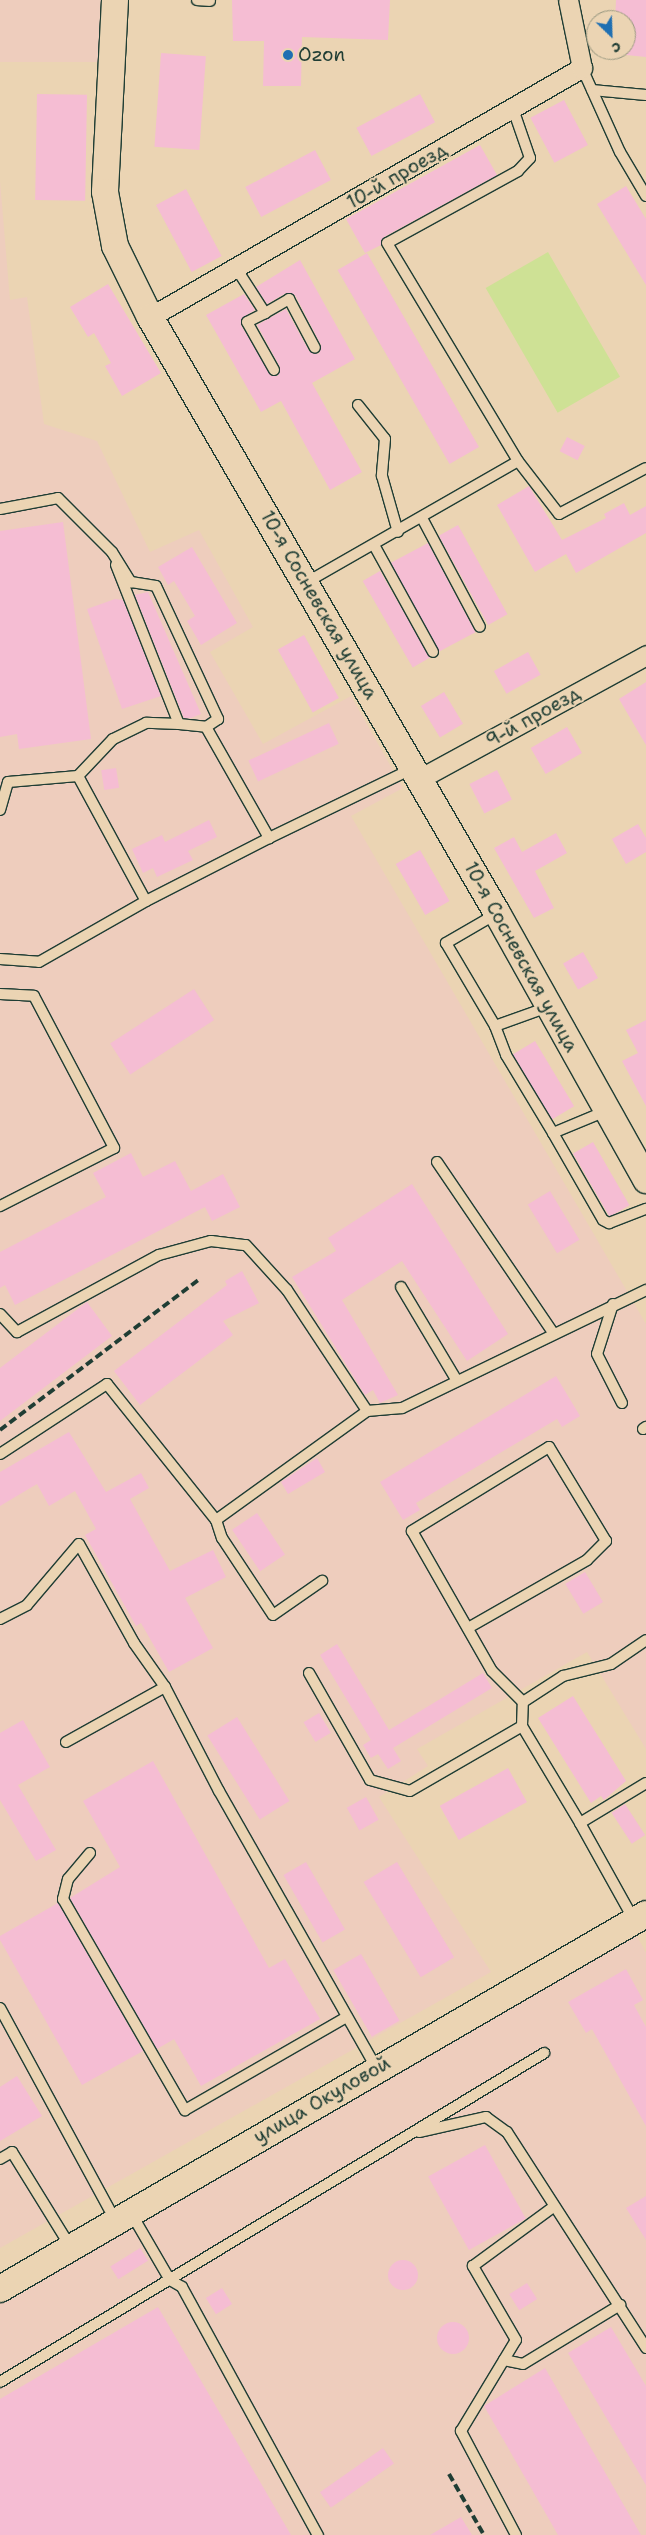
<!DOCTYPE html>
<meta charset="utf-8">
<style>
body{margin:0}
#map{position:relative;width:646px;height:2535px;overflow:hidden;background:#ebd4b3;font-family:"Shantell Sans",sans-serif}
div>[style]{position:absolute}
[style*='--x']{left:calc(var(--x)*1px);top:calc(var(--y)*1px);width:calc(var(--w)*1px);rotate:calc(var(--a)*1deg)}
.built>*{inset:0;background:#eecdbd;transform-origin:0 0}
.green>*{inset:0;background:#cee195;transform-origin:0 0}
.building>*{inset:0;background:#f5bdd3;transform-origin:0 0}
.round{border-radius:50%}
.roads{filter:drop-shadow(1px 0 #1f3d34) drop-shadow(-1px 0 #1f3d34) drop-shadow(0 1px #1f3d34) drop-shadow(0 -1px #1f3d34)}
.lane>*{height:10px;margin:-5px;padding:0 5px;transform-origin:5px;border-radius:5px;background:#ebd4b3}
.street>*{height:19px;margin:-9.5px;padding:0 9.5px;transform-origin:9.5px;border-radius:9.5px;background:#ebd4b3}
.secondary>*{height:26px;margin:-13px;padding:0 13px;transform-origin:13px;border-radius:13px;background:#ebd4b3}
.rail>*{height:4px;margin-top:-2px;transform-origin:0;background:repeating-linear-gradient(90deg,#1f3d34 0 8px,transparent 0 12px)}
.dots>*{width:14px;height:14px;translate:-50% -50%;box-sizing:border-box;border:2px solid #ebd4b3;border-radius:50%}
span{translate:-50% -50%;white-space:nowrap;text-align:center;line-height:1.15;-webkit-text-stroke:4px #ebd4b3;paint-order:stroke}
.poi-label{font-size:19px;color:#1f3d34}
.left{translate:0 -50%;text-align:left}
.street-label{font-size:19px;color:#1f3d34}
.north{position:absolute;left:586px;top:10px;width:50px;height:50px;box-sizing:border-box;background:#ebd4b3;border:1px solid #999880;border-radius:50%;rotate:156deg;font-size:14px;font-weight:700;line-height:20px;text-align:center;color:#1f3d34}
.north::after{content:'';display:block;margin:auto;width:18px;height:22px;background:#1f6fb2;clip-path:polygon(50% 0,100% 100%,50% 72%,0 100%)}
</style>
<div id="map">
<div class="built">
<i style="left:0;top:0;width:106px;height:62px"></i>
<i style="clip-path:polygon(0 181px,10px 300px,27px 297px,44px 424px,97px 441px,150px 552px,199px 530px,253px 627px,210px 652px,263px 744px,351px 696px,403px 788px,351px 816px,646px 1324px,646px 1749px,587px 1652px,417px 1749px,428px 1766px,379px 1797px,491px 1972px,0 2248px)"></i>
<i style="clip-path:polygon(637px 1936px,646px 1953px,646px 2535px,0 2535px,0 2299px)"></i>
</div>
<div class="green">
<i style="left:548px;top:252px;width:144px;height:72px;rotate:60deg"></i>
</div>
<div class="building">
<i style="clip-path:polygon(232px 0,390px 0,388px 40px,302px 37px,301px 86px,263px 86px,264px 41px,233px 41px)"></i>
<i style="clip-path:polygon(616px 0,646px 0,646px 57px,626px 55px,626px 20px,615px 20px)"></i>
<i style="left:161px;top:53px;width:45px;height:94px;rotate:4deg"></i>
<i style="left:37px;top:94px;width:50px;height:106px;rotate:1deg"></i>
<i style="left:420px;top:94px;width:32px;height:72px;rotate:62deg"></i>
<i style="left:564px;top:100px;width:51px;height:38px;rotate:62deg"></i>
<i style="clip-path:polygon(480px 145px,497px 175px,384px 237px,381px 245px,365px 253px,346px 219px)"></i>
<i style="left:315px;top:150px;width:34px;height:79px;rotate:62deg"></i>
<i style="clip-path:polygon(626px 186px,646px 219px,646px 285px,597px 204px)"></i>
<i style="left:186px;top:189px;width:76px;height:34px;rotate:62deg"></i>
<i style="left:367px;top:253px;width:224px;height:34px;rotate:60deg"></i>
<i style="clip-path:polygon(300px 260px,355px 359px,312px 383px,362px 472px,330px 490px,281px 401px,261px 412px,206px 315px,244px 294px,255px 310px,242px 318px,241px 325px,271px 376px,278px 376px,280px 367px,257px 325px,286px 309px,309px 351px,319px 354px,321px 345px,295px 295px,286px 293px,267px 304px,256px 287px)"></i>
<i style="clip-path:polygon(108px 284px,161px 373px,122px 396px,105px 366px,111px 363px,94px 333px,88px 337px,70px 307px)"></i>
<i style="left:567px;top:437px;width:20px;height:16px;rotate:27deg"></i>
<i style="clip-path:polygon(529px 486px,562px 540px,606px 518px,604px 514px,624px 503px,630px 515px,646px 506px,646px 533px,576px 573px,566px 554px,535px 572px,497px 505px)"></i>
<i style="clip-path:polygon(63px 522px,91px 739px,19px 749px,17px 734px,0 737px,0 531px)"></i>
<i style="left:458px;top:525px;width:102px;height:22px;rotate:61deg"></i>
<i style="left:428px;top:543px;width:101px;height:42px;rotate:62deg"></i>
<i style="clip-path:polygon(192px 547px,237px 623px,201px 645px,187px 621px,195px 616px,174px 581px,168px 585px,158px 567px)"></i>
<i style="left:380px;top:571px;width:100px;height:20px;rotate:60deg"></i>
<i style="clip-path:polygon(148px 592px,201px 714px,191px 718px,184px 718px,135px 595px)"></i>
<i style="clip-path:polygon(115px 599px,123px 600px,161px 696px,122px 709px,87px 609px)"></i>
<i style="left:304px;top:635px;width:72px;height:30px;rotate:61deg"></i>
<i style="left:528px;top:652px;width:26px;height:39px;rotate:61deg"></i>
<i style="clip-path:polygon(646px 682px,646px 745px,619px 699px)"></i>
<i style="left:444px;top:692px;width:37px;height:27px;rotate:59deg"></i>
<i style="left:329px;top:723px;width:23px;height:89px;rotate:65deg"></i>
<i style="left:567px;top:727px;width:30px;height:42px;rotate:60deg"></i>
<i style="left:116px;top:768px;width:20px;height:15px;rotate:81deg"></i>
<i style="left:497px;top:770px;width:33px;height:31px;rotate:63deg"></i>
<i style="clip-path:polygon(209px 820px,217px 837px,188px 851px,193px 860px,157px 877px,153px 868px,143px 873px,132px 849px,162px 835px,165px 842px)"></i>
<i style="clip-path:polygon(638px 824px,646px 838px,646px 852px,626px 864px,612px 839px)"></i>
<i style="clip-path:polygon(556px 833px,567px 853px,535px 871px,554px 908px,534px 918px,494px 848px,514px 837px,522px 852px)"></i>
<i style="left:420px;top:850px;width:59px;height:28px;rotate:60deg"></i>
<i style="left:583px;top:952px;width:30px;height:23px;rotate:60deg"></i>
<i style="left:194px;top:989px;width:37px;height:100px;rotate:57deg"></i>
<i style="clip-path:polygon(646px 1020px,646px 1106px,622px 1061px,638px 1053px,626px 1030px)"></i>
<i style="left:535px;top:1041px;width:76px;height:26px;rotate:59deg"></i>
<i style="left:593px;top:1142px;width:73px;height:23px;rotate:60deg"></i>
<i style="clip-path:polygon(131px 1153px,143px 1177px,175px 1161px,191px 1191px,223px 1174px,240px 1207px,212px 1221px,205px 1207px,15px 1305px,5px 1285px,0 1288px,0 1252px,106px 1197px,93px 1173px)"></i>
<i style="clip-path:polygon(412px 1184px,508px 1334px,467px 1361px,402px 1261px,342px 1300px,398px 1395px,380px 1403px,373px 1390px,365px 1395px,292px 1277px,336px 1251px,328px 1238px)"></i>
<i style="left:550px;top:1191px;width:57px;height:26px;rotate:59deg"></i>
<i style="clip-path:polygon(242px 1271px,259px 1303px,223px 1321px,233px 1335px,140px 1405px,114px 1371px,227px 1285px,225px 1281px)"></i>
<i style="clip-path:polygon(87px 1302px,112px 1336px,0 1421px,0 1368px)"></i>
<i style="clip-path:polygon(556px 1376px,580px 1416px,562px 1427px,557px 1419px,416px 1503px,420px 1510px,403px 1520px,380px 1482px)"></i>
<i style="clip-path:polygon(69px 1432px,106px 1492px,141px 1473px,149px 1488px,130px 1499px,170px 1571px,213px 1550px,226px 1577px,185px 1598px,213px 1648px,169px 1672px,141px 1623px,136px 1626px,85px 1535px,96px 1529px,75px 1491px,49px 1506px,37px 1484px,0 1506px,0 1472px)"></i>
<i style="clip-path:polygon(317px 1458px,325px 1472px,288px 1494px,281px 1482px)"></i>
<i style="left:257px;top:1513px;width:50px;height:30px;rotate:56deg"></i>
<i style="left:585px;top:1572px;width:35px;height:23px;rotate:59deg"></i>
<i style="clip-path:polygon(337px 1644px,389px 1730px,483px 1673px,492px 1688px,393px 1748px,401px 1761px,388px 1769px,378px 1754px,371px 1758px,363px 1745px,371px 1740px,320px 1655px)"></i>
<i style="clip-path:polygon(573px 1696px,626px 1781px,604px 1800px,601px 1796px,591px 1803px,538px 1718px)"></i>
<i style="left:319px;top:1713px;width:23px;height:18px;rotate:59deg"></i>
<i style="left:237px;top:1717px;width:99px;height:35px;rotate:58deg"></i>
<i style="clip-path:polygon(23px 1720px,50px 1767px,18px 1785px,56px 1850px,36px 1861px,0 1800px,0 1733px)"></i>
<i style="clip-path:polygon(153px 1761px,269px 1968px,285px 1959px,320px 2019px,201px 2086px,174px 2039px,157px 2049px,70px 1898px,120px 1867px,83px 1801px)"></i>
<i style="left:508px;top:1768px;width:39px;height:78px;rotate:61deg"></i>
<i style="left:366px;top:1797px;width:26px;height:22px;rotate:61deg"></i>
<i style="left:625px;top:1804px;width:37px;height:16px;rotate:57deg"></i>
<i style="left:306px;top:1862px;width:78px;height:26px;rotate:60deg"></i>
<i style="left:397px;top:1862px;width:111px;height:39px;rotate:59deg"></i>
<i style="clip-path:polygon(58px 1903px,143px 2051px,82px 2085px,0 1940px,0 1936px)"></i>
<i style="left:361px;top:1954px;width:77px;height:32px;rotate:60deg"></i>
<i style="clip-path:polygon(626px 1969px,643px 2000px,634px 2005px,646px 2027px,646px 2126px,592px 2029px,586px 2033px,568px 2002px)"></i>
<i style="clip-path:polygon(17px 2076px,42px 2116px,0 2141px,0 2087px)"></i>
<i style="left:485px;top:2145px;width:84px;height:65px;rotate:61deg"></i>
<i style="clip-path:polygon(646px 2196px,646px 2240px,626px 2208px)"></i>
<i style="left:140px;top:2248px;width:15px;height:35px;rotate:58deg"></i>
<i class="round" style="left:388px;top:2260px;width:30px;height:30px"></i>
<i style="left:527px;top:2283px;width:19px;height:21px;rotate:58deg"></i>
<i style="left:222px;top:2288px;width:19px;height:19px;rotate:58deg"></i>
<i style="clip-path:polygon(158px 2307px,291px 2535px,0 2535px,0 2399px)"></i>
<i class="round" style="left:437px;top:2322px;width:32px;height:32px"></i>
<i style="clip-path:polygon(611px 2327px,646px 2386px,646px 2485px,568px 2353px)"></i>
<i style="clip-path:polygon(545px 2368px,641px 2535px,558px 2535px,484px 2406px)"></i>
<i style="left:383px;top:2448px;width:19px;height:77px;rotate:55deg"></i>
<i style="clip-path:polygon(461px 2517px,472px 2535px,430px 2535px)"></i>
</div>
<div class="roads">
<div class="lane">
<i style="--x:197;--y:0;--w:13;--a:4"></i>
<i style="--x:582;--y:68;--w:92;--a:65.7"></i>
<i style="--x:620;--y:152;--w:51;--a:59.4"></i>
<i style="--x:592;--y:90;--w:54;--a:5.3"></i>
<i style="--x:513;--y:109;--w:52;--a:70.9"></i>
<i style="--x:530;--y:158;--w:18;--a:133"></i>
<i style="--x:518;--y:171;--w:149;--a:151.2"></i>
<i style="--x:387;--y:243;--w:254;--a:59"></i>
<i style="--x:236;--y:268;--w:54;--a:57.2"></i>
<i style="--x:265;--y:313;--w:28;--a:-30"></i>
<i style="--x:289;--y:299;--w:55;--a:62"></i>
<i style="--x:265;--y:313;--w:20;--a:153"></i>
<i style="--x:247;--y:322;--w:55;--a:60.6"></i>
<i style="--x:358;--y:405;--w:43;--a:51.5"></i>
<i style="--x:385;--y:439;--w:37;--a:95"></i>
<i style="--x:382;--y:476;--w:58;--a:74.1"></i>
<i style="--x:0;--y:509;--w:59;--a:-10.7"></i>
<i style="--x:58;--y:498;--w:76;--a:45"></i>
<i style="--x:112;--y:552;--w:36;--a:58"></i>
<i style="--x:131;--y:582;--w:25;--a:9"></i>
<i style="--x:156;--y:586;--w:147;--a:65"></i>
<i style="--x:218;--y:719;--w:14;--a:146"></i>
<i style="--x:206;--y:727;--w:128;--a:60.4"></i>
<i style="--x:269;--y:838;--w:159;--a:-25.8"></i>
<i style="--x:422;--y:518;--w:123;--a:62"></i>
<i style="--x:374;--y:545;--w:122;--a:61.1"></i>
<i style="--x:116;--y:565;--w:171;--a:68.4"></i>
<i style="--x:179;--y:724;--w:27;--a:6"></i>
<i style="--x:307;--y:582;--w:243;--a:-29.8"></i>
<i style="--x:518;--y:461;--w:67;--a:52.3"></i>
<i style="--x:559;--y:514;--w:98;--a:-27.9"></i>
<i style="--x:179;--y:724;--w:33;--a:-178"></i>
<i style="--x:146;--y:723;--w:37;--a:154"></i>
<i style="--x:113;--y:739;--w:51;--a:133.4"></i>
<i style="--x:78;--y:776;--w:142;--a:61.5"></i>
<i style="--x:146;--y:901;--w:138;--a:-27.1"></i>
<i style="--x:0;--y:810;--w:29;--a:-74"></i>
<i style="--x:8;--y:782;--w:70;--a:-4.9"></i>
<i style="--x:496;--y:914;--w:58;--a:149.9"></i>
<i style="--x:446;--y:943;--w:96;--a:59.4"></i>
<i style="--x:495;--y:1026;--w:56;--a:-19.7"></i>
<i style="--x:0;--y:959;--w:39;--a:4"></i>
<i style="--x:39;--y:962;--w:123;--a:-29.7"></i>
<i style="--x:0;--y:994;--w:34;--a:3"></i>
<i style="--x:34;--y:996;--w:172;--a:62.2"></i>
<i style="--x:114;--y:1148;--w:128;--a:153"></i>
<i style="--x:495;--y:1026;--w:31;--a:69"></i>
<i style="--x:506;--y:1055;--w:91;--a:58.9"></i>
<i style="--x:553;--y:1133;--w:57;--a:-22.5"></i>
<i style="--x:553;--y:1133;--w:100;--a:60.1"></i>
<i style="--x:603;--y:1220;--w:7;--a:27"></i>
<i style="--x:609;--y:1223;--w:40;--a:-21"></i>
<i style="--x:437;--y:1162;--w:208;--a:55.8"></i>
<i style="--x:401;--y:1287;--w:109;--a:59.2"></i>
<i style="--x:613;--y:1304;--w:52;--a:107.7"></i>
<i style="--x:597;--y:1354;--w:55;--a:63"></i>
<i style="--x:0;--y:1314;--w:25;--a:47"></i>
<i style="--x:17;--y:1332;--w:162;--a:-28.5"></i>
<i style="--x:159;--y:1255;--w:54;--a:-15.1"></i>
<i style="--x:211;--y:1241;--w:35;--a:7"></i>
<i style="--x:246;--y:1245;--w:61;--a:47.7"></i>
<i style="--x:287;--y:1290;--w:145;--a:56.5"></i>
<i style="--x:643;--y:1429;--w:4;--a:-34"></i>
<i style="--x:0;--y:1454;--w:128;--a:-33.2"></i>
<i style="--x:107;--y:1384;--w:174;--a:51.3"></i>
<i style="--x:216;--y:1520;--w:186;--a:-35.8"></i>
<i style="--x:367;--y:1411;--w:35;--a:-5"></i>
<i style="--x:402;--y:1408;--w:271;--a:-25.8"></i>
<i style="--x:216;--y:1520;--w:19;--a:72"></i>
<i style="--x:222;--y:1538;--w:92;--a:56.5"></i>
<i style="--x:273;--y:1615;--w:60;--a:-34.8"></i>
<i style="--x:0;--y:1619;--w:30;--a:-27"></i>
<i style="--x:27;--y:1605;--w:80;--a:-49.6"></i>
<i style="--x:79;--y:1544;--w:113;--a:60.9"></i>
<i style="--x:134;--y:1643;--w:54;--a:54.8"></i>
<i style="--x:468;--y:1628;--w:137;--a:-29.7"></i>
<i style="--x:587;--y:1560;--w:27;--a:-45"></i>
<i style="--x:606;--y:1541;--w:110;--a:-121.2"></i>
<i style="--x:549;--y:1447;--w:161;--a:148.5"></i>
<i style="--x:412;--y:1531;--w:161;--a:60.3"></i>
<i style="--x:492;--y:1671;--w:44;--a:45"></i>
<i style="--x:309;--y:1673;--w:123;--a:60.3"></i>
<i style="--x:370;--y:1780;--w:41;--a:15.4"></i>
<i style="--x:410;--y:1791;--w:129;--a:-30.1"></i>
<i style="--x:522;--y:1726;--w:24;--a:-88"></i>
<i style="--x:523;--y:1702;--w:48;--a:-33"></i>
<i style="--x:563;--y:1676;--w:49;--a:-14"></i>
<i style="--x:611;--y:1664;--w:42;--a:-34.4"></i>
<i style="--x:522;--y:1726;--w:113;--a:59.1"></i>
<i style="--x:580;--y:1823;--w:77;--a:-31.2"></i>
<i style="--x:66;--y:1742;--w:113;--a:-29.1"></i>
<i style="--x:165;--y:1687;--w:117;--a:62.6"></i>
<i style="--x:219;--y:1791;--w:320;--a:60.4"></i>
<i style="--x:580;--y:1823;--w:111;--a:60.9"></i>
<i style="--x:90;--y:1853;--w:34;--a:130"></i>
<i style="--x:68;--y:1879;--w:21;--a:104"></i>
<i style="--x:63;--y:1899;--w:244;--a:60"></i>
<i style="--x:185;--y:2110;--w:185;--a:-29.9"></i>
<i style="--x:0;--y:2008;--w:241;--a:61.5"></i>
<i style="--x:419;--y:2132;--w:69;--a:-12.6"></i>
<i style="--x:486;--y:2117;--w:26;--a:36"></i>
<i style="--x:507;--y:2132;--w:257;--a:57.2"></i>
<i style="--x:0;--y:2159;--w:14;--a:-30"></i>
<i style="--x:12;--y:2152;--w:110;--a:58.3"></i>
<i style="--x:131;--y:2213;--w:78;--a:59.8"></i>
<i style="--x:170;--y:2280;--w:14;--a:30"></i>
<i style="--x:182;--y:2287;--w:283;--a:61.3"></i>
<i style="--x:504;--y:2360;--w:19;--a:12"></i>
<i style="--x:523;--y:2364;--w:114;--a:-31.3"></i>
<i style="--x:0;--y:2382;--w:636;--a:-31.16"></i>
<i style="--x:516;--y:2535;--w:118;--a:-117.9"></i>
<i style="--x:461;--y:2431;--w:106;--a:-58.9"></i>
<i style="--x:516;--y:2340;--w:86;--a:-120.2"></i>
<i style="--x:473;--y:2266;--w:98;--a:-36.3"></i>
</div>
<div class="street">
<i style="--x:150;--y:317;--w:499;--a:-30"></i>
<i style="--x:582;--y:68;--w:69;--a:-101.6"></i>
<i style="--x:419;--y:779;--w:259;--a:-28.6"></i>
</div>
<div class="secondary">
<i style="--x:115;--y:0;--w:192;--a:93"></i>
<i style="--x:105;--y:192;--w:55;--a:79.5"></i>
<i style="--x:115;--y:246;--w:79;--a:63.8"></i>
<i style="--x:150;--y:317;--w:690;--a:59.79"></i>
<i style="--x:497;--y:913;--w:306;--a:60.8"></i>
<i style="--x:0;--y:2289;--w:747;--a:-30.13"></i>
</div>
</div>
<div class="rail">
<i style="--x:0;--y:1430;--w:252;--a:-37.1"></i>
<i style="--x:449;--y:2474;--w:70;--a:60.2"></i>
</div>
<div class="dots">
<i style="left:288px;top:55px;background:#1f6fb2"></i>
</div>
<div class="poi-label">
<span class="left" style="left:298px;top:55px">Ozon</span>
</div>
<div class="street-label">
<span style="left:397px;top:176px;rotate:-30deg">10-й проезд</span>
<span style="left:319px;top:605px;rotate:60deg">10-я Сосневская улица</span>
<span style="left:533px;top:717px;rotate:-29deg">9-й проезд</span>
<span style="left:521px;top:957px;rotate:61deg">10-я Сосневская улица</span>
<span style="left:322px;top:2100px;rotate:-30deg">улица Окуловой</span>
</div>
<div class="north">С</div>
</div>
